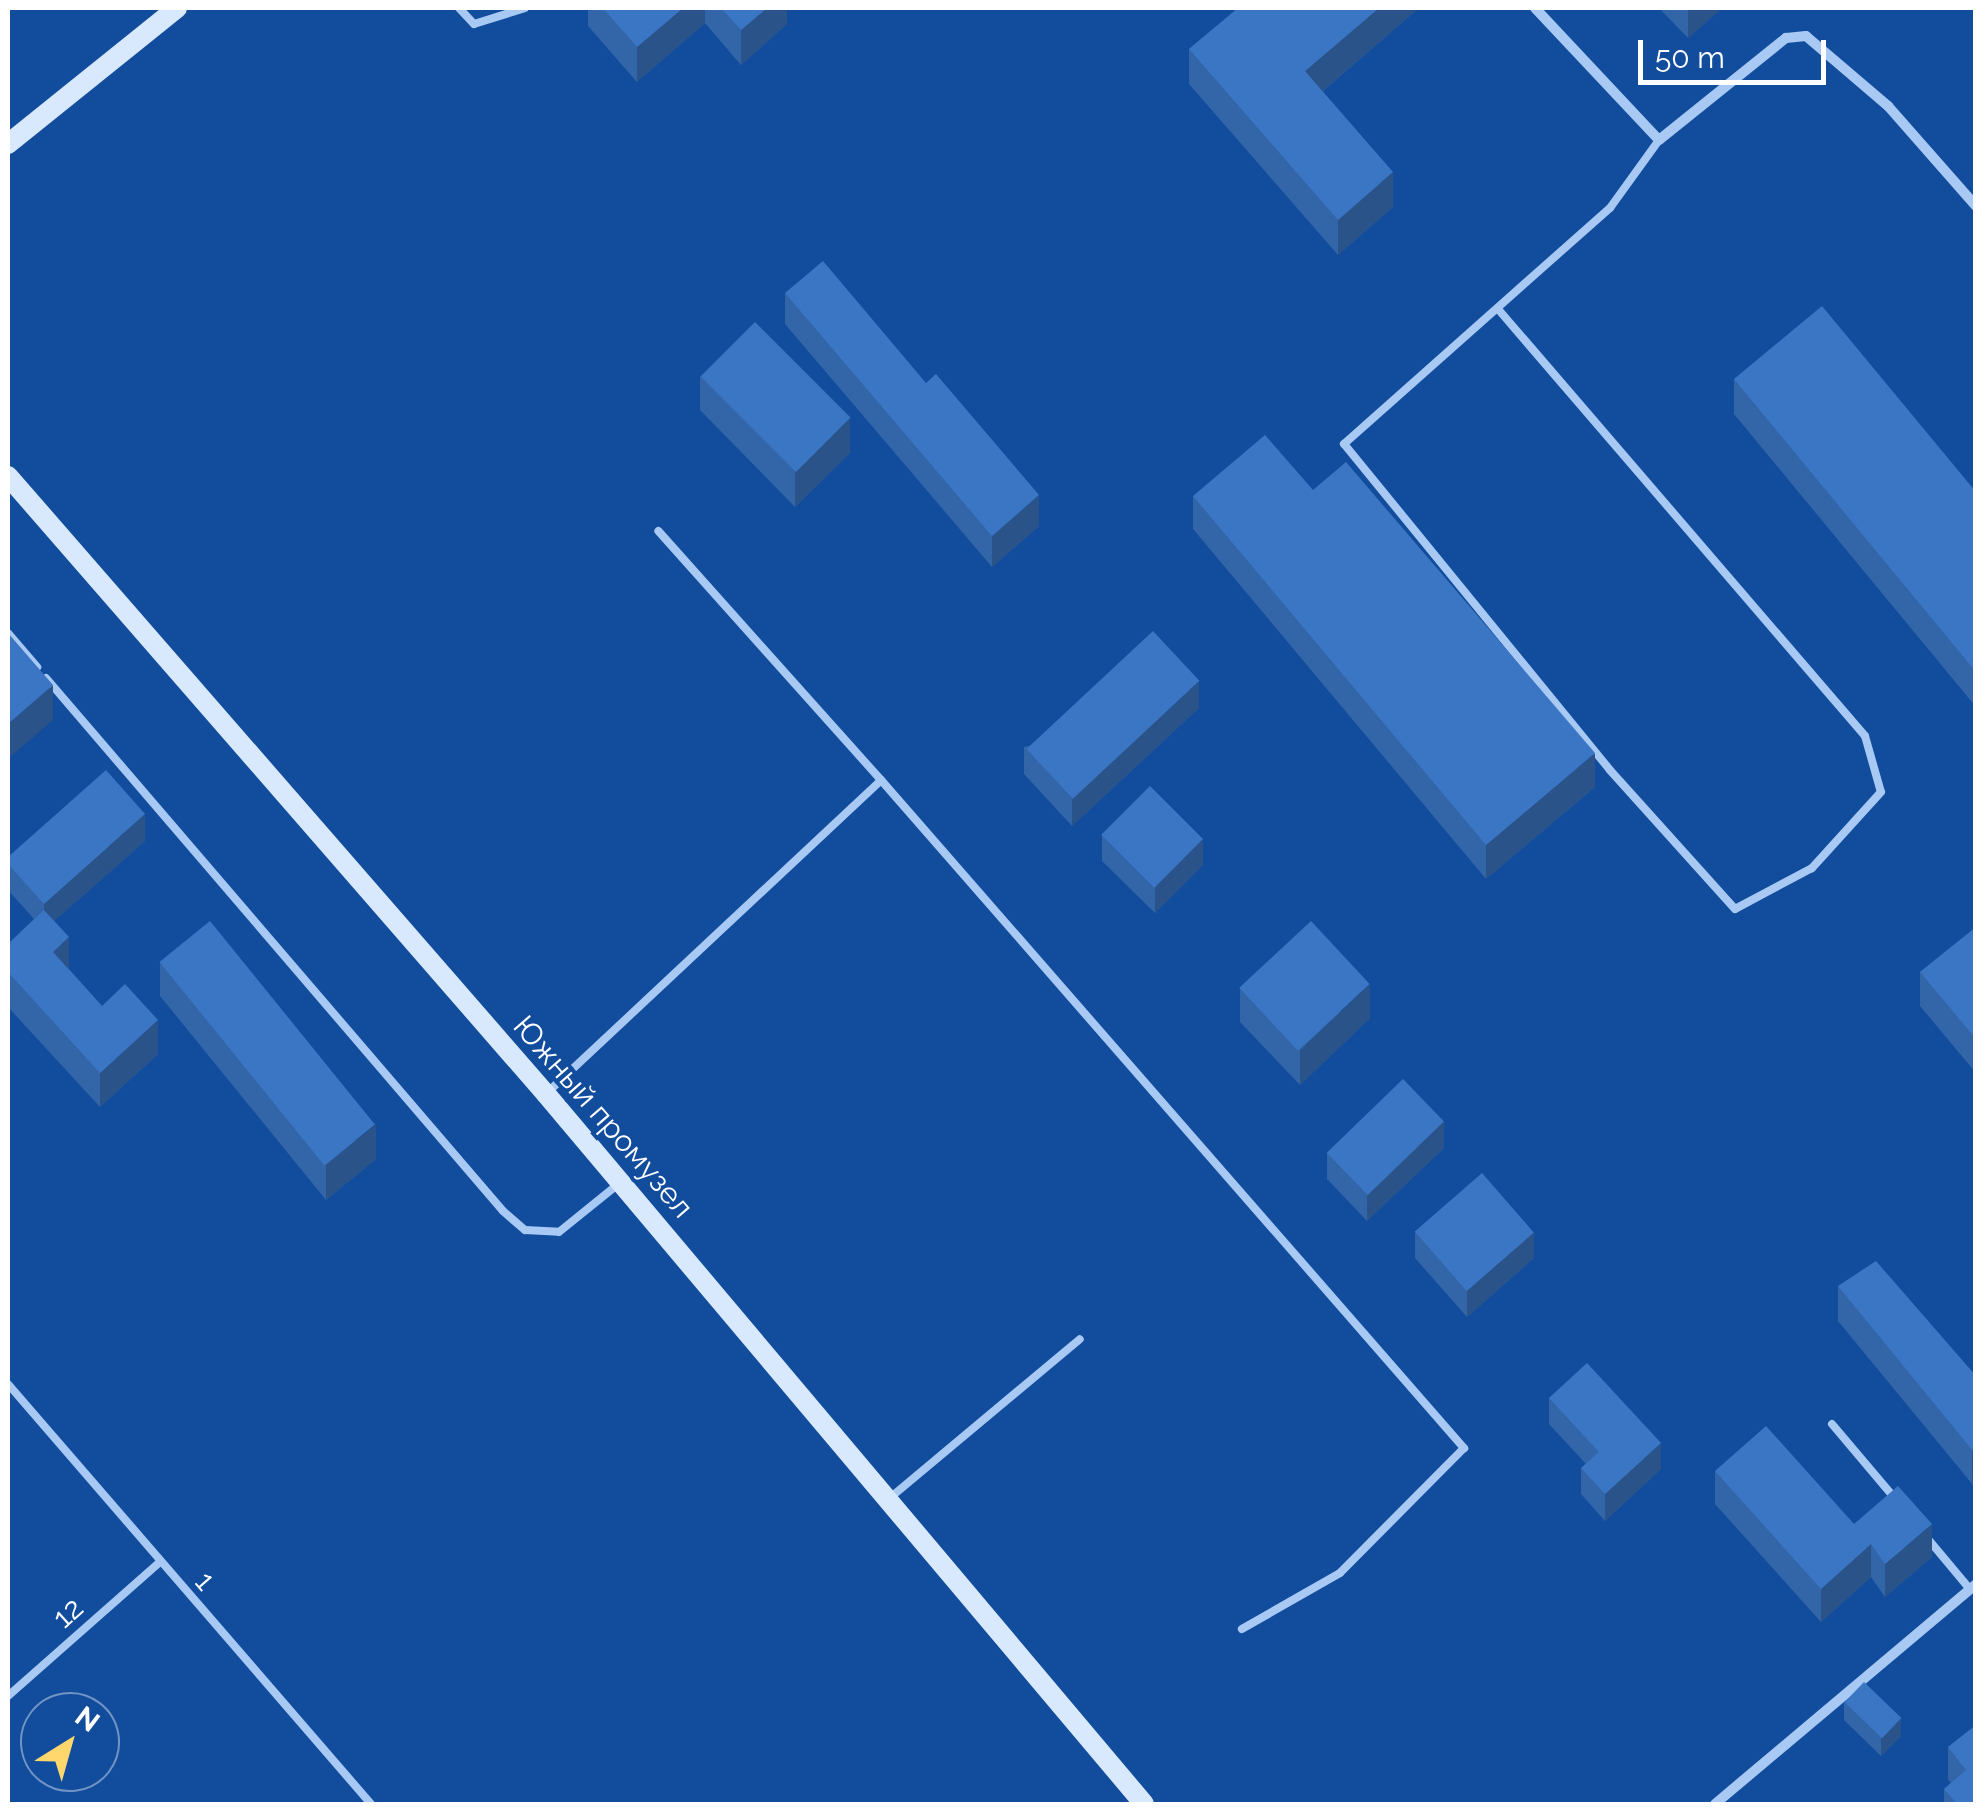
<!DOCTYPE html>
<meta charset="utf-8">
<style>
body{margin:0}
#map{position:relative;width:1983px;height:1812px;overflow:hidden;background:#124d9d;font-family:Raleway,sans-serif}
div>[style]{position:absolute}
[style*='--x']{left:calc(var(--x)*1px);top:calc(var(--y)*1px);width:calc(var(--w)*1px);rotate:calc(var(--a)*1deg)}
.lane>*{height:8px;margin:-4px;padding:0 4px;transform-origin:4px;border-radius:4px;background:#a8c9f4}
.street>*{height:10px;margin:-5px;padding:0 5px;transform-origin:5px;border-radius:5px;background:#a8c9f4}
.secondary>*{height:20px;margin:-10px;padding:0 10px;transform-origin:10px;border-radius:10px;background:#d8e8fd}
.wall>*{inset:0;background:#3365a9}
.shaded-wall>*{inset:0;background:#295389;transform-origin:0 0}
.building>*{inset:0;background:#3b76c4;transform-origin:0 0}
span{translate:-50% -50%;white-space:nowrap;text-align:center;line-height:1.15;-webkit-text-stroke:8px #124d9d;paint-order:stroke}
.street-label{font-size:30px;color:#fff}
.frame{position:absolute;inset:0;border:10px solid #fff;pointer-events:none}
.north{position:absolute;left:20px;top:1692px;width:100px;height:100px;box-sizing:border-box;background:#124d9d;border:2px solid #7194c4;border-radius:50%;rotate:37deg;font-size:28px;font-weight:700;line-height:40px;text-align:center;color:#fff}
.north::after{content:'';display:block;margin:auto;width:35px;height:45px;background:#ffd76c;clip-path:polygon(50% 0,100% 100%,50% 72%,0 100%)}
.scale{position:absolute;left:1638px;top:40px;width:188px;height:45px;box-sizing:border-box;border:5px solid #fff;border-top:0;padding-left:12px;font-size:30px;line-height:35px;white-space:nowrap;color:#fff;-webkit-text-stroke:8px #124d9d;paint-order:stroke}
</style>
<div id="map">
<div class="lane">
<i style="--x:459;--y:8;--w:22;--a:47"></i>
<i style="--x:474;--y:24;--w:53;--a:-17.4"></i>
<i style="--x:1498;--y:309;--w:563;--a:49.32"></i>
<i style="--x:1865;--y:736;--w:58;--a:74.1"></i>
<i style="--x:1881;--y:792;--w:103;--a:132.2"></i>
<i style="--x:1812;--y:868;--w:87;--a:152"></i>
<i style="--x:1735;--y:909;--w:187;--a:-132"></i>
<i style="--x:1610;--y:770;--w:421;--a:-129.2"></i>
<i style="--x:1344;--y:444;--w:356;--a:-41.6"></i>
<i style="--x:1610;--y:208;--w:84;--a:-54.2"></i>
<i style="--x:8;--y:633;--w:45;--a:49.5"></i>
<i style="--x:46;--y:678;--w:702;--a:49.39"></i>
<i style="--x:503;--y:1211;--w:29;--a:41"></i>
<i style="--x:525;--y:1230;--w:34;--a:3"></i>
<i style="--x:559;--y:1232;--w:75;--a:-39"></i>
<i style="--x:881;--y:780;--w:887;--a:48.89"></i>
<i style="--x:1464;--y:1448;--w:176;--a:134.8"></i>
<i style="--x:1340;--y:1573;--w:113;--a:150.3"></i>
<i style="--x:549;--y:1091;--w:455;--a:-43.1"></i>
<i style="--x:881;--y:780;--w:334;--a:-131.8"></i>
<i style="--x:8;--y:1384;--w:555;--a:49.16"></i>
<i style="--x:1832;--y:1424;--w:101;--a:49.8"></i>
<i style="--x:891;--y:1497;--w:246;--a:-39.9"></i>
<i style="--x:1928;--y:1539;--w:64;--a:50.1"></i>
<i style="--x:8;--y:1696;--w:201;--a:-41.4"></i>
</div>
<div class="street">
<i style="--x:1535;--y:8;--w:181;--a:46.8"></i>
<i style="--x:1659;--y:140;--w:163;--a:-38.8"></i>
<i style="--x:1786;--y:38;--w:20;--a:-6"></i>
<i style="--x:1806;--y:36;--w:108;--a:40.5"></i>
<i style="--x:1888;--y:106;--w:133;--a:48.7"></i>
<i style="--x:1715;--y:1804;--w:341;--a:-40.1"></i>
</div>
<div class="secondary">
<i style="--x:8;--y:144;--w:217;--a:-38.8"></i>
<i style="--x:8;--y:476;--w:819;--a:48.96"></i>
<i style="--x:546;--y:1094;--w:928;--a:49.89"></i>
</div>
<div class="wall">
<i style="clip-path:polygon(588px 8px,787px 8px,787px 24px,741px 65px,705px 23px,637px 82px,588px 26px)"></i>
<i style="clip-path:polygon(1238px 8px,1419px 8px,1323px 91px,1393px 207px,1338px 255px,1189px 84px,1189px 49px)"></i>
<i style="clip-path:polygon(1659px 8px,1722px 8px,1688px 38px)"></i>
<i style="clip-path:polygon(785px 293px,1039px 526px,992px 567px,785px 324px)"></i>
<i style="clip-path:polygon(700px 376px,850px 453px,795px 507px,700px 410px)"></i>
<i style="clip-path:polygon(1734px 379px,1976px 492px,1976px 707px,1734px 414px)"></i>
<i style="clip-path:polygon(1313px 490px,1595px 787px,1486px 879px,1193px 529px,1193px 496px)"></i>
<i style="clip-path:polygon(1199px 708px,1072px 826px,1024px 774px,1024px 747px)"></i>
<i style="clip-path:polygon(1102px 835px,1203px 865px,1155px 913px,1102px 861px)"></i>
<i style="clip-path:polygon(145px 841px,54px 921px,69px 969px,102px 1006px,158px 1054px,100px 1107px,8px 1007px,8px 944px,34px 919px,8px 890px,8px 857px)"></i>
<i style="clip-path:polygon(1976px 927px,1976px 1073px,1920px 1006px,1920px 972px)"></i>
<i style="clip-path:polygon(160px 962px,376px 1159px,326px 1200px,160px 996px)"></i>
<i style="clip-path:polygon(1240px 988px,1370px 1018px,1300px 1085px,1240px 1022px)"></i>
<i style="clip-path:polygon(1444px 1148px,1367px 1221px,1327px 1179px,1327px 1153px)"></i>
<i style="clip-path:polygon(1415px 1232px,1534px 1258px,1467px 1317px,1415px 1258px)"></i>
<i style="clip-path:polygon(1838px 1286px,1976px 1376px,1973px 1485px,1838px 1321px)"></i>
<i style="clip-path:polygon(1549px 1398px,1661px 1469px,1605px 1521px,1581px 1494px,1581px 1468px,1586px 1464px,1549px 1424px)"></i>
<i style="clip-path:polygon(1715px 1471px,1854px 1524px,1932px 1557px,1885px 1597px,1871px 1577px,1821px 1622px,1715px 1504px)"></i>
<i style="clip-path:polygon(1844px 1702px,1901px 1736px,1881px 1756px,1844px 1720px)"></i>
<i style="clip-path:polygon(1976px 1725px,1976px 1804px,1944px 1804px,1944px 1789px,1951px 1783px,1948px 1779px,1948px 1747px)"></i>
</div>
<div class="shaded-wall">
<i style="clip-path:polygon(683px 8px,705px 8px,705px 23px,637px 82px,637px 47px)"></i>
<i style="clip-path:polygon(767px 8px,787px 8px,787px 24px,741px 65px,741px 30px)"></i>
<i style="clip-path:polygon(1379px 8px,1419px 8px,1305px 106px,1305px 71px)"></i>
<i style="clip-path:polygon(1688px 8px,1722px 8px,1688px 38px)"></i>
<i style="clip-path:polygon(1393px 172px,1393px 207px,1338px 255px,1338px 220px)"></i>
<i style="clip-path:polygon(850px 418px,850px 453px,795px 507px,795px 472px)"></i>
<i style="clip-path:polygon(1039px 495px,1039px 526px,992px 567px,992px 536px)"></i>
<i style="clip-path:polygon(1199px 681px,1199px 708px,1072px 826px,1072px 799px)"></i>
<i style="clip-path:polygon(53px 685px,53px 720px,8px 759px,8px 724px)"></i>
<i style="clip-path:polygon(1595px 753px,1595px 787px,1486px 879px,1486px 845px)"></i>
<i style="clip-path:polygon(145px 814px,145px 841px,44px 930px,44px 904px)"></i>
<i style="clip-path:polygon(1203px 839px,1203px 865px,1155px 913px,1155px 887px)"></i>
<i style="clip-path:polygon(69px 937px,69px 972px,53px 952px)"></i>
<i style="clip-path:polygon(1370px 984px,1370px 1018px,1300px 1085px,1300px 1050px)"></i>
<i style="clip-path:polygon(158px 1020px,158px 1054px,100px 1107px,100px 1073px)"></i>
<i style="clip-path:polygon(1444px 1121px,1444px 1148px,1367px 1221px,1367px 1195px)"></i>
<i style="clip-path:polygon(376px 1124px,376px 1159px,326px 1200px,326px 1165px)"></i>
<i style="clip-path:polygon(1534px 1232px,1534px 1258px,1467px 1317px,1467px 1291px)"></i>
<i style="clip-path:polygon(1661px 1443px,1661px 1469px,1605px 1521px,1605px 1494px)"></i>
<i style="left:1976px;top:1449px;width:34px;height:4px;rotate:90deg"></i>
<i style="clip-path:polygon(1932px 1524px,1932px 1557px,1885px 1597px,1885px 1564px)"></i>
<i style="clip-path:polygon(1871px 1544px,1871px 1577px,1821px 1622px,1821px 1589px)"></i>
<i style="clip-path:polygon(1901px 1718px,1901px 1736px,1881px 1756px,1881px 1738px)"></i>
</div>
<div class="building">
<i style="clip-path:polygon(603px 8px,683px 8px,637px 47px)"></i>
<i style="clip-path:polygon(721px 8px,767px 8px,741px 30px)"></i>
<i style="clip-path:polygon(1238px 8px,1379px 8px,1305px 71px,1393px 172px,1338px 220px,1189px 49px)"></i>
<i style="clip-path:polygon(823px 261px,926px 383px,936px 374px,1039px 495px,992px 536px,785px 293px)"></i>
<i style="clip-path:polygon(1822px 306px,1976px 492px,1976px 672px,1734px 379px)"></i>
<i style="left:755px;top:322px;width:135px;height:77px;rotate:45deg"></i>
<i style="clip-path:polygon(1265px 435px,1313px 490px,1346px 462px,1595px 753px,1486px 845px,1193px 496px)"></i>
<i style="left:1153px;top:631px;width:68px;height:173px;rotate:47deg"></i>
<i style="clip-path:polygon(8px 633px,53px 685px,8px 724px)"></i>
<i style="clip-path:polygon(106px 770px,145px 814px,44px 904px,8px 864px,8px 857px)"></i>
<i style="left:1150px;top:786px;width:75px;height:69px;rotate:45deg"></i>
<i style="clip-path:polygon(44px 910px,69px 937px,53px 952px,102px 1006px,125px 984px,158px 1020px,100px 1073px,8px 972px,8px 944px)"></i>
<i style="left:210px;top:921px;width:262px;height:65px;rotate:51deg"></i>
<i style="left:1311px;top:921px;width:86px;height:98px;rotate:47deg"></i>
<i style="clip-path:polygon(1976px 927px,1976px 1039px,1920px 972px)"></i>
<i style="left:1403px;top:1079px;width:59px;height:106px;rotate:46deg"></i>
<i style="left:1482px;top:1173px;width:79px;height:89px;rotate:49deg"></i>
<i style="clip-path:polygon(1876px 1261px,1976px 1376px,1976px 1449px,1973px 1451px,1838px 1286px)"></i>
<i style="clip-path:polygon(1587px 1363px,1661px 1443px,1605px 1494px,1581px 1468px,1599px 1452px,1549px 1398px)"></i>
<i style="clip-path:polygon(1766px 1426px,1854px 1524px,1898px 1486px,1932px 1524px,1885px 1564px,1871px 1544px,1821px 1589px,1715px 1471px)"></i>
<i style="left:1864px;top:1682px;width:52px;height:28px;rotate:44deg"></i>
<i style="clip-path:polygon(1976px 1725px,1976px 1804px,1957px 1804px,1944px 1789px,1966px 1770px,1948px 1747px)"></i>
</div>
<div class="street-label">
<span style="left:603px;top:1117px;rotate:49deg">Южный промузел</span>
<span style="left:205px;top:1581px;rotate:49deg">1</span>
<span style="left:68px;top:1613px;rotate:-42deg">12</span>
</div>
<div class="frame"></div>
<div class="north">N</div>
<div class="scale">50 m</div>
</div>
